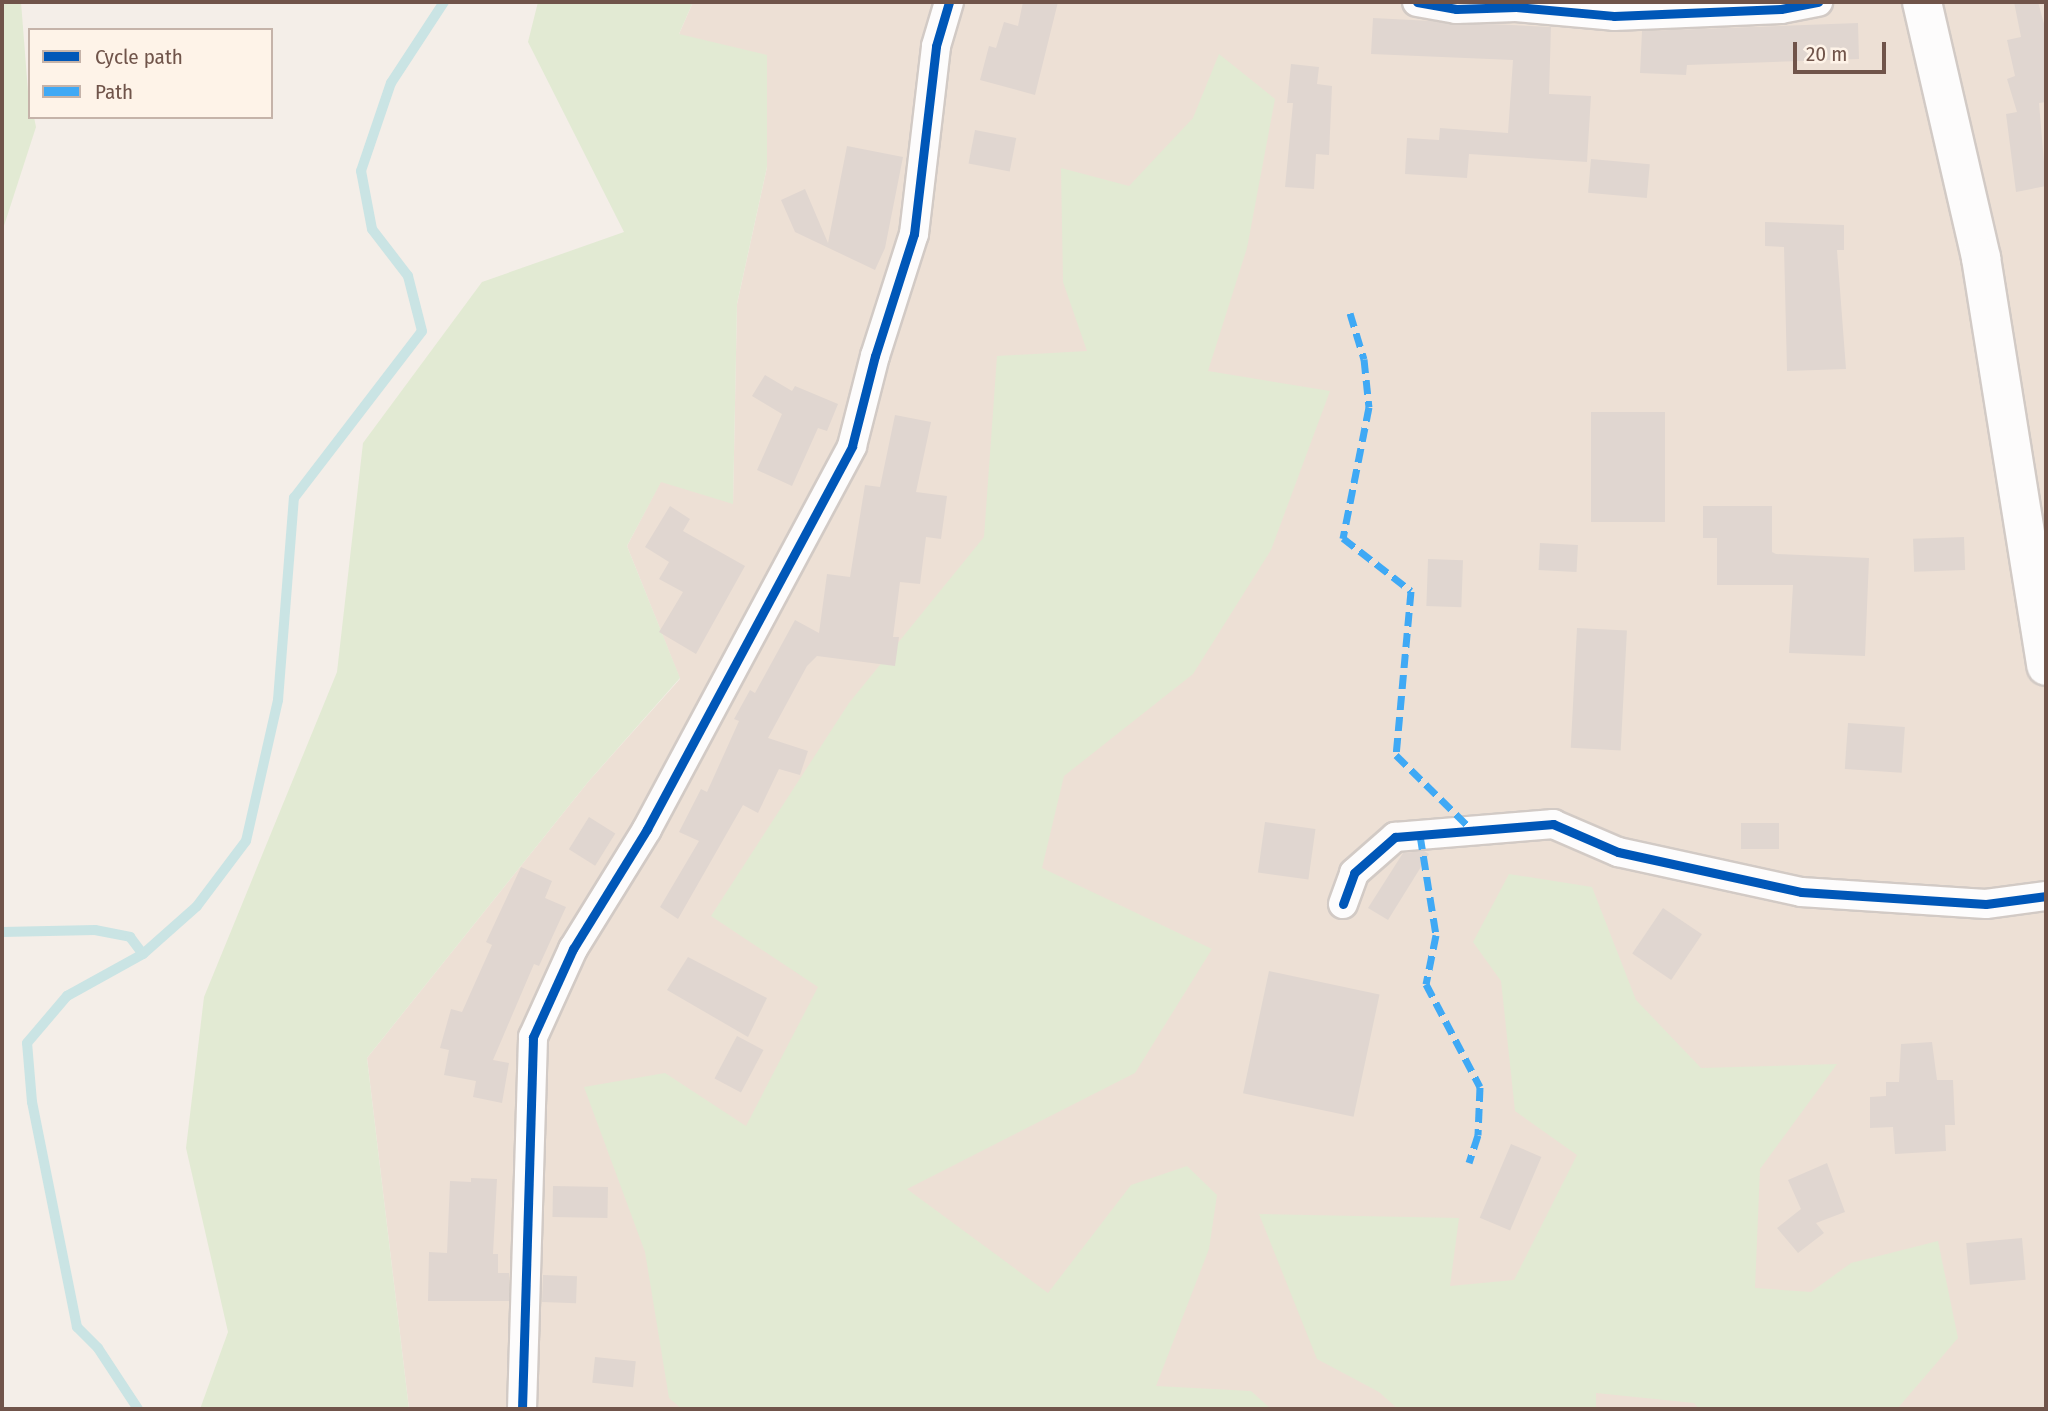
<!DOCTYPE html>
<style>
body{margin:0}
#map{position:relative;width:2048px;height:1411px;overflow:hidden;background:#f4eee8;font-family:"Fira Sans Condensed",sans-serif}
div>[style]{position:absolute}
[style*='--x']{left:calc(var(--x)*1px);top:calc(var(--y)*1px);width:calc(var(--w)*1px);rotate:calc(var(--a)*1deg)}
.residential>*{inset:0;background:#ede0d5}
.green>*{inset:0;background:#e2ead3}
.stream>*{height:10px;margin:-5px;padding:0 5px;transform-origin:5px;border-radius:5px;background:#cae4e4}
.building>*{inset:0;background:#e0d6d0;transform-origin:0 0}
.roads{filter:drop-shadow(2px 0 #d2cac5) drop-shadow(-2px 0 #d2cac5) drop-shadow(0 2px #d2cac5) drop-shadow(0 -2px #d2cac5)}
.street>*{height:28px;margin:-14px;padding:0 14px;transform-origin:14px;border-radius:14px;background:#fdfcfc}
.secondary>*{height:38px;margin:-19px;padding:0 19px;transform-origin:19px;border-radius:19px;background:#fdfcfc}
.quiet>*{height:7px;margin-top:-3.5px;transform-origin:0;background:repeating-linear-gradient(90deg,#3fa9f5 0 14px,transparent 0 21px)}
.cycleway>*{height:9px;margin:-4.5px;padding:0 4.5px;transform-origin:4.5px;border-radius:4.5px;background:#0057b8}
span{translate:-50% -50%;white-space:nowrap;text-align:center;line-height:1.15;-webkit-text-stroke:5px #fef3e8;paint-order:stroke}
.frame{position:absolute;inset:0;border:4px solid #70544a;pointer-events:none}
.legend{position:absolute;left:28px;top:28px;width:245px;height:91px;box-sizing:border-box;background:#fef3e8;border:2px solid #c5b3a9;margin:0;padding:9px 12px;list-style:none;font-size:21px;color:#70544a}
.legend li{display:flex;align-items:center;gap:14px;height:35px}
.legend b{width:35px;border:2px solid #c5b3a9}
.scale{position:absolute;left:1793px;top:42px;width:93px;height:32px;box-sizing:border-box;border:4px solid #70544a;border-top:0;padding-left:9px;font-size:21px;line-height:24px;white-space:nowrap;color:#70544a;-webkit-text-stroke:5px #fef3e8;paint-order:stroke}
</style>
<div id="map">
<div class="residential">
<i style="clip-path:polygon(693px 2px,2046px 2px,2046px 1409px,409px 1409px,367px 1058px,588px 782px,680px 679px,627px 546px,661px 481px,733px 503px,737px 304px,767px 167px,679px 34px)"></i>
</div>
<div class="green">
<i style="clip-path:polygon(2px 2px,21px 2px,30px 117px,34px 117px,36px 127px,2px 232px)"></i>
<i style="clip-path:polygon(538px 2px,693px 2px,679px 34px,767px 55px,767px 167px,737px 304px,733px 504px,661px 482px,627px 546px,680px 678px,588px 782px,367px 1058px,409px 1409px,200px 1409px,228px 1332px,186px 1148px,204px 997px,337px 672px,363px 443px,482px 282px,624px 232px,528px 42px)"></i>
<i style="clip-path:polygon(1219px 54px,1275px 99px,1247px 248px,1208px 371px,1330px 391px,1271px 550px,1193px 674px,1064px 776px,1042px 868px,1212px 949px,1135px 1073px,907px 1189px,1048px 1293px,1131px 1185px,1187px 1166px,1217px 1195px,1209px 1249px,1156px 1386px,1251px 1391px,1271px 1409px,682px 1409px,669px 1398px,645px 1252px,584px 1087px,665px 1073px,746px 1126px,818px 987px,711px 916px,849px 703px,984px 537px,997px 356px,1087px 351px,1063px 282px,1061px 168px,1129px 186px,1193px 118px)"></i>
<i style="clip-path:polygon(1509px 874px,1592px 887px,1636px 1000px,1701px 1068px,1837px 1064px,1760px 1169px,1755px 1288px,1811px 1292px,1851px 1263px,1938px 1241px,1958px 1338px,1897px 1409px,1699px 1409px,1694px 1403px,1596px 1393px,1596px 1409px,1398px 1409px,1379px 1392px,1317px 1359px,1259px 1214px,1459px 1218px,1450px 1286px,1514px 1280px,1577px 1155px,1515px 1111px,1501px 981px,1473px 942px)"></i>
</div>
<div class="stream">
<i style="--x:2;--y:932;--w:93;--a:-1.2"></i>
<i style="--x:95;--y:930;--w:36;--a:11"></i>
<i style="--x:130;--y:937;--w:21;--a:53"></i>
<i style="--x:138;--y:1409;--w:73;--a:-123.3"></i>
<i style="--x:98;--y:1348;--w:30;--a:-135"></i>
<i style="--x:77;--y:1327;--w:229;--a:-101.3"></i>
<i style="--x:32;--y:1102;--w:59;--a:-94.8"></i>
<i style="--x:27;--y:1043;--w:62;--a:-49.6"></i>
<i style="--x:67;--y:996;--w:87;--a:-28.9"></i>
<i style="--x:143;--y:954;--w:72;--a:-41.6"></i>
<i style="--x:197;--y:906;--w:81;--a:-53"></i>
<i style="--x:246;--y:841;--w:145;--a:-77.2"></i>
<i style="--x:278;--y:700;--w:203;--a:-85.5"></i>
<i style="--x:294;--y:498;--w:210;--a:-52.5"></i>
<i style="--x:422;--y:331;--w:57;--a:-104.3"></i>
<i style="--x:408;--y:276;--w:59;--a:-127.5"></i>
<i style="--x:372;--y:229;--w:59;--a:-100.7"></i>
<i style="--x:361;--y:171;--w:93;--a:-71.2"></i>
<i style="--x:391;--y:83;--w:97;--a:-56.8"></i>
</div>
<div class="building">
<i style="clip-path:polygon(1023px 2px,1058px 2px,1035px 95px,980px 80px,989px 46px,996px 48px,1004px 22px,1018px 26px)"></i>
<i style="clip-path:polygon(2014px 2px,2038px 2px,2046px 31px,2046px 102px,2039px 103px,2046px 186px,2016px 192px,2006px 114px,2017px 112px,2007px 79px,2015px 76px,2007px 40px,2021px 37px)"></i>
<i style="clip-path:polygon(1373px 18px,1551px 27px,1549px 94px,1591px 96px,1587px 162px,1469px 154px,1467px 178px,1405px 174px,1407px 138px,1439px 140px,1440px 128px,1508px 133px,1513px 60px,1371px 54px)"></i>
<i style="clip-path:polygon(1858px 23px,1859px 59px,1687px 65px,1686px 75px,1640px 73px,1642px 31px)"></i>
<i style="clip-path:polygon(1291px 64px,1319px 67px,1317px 84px,1332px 86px,1329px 155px,1316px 154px,1314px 189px,1285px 187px,1293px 103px,1287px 103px)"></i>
<i style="left:975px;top:130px;width:42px;height:34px;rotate:11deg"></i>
<i style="clip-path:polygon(847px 146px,903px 157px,885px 248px,875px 270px,795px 232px,781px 200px,805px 189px,828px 243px)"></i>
<i style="left:1591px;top:159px;width:59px;height:34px;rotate:5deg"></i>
<i style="clip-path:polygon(1765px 222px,1844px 225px,1844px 250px,1837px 250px,1846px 369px,1787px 371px,1784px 247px,1765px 246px)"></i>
<i style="clip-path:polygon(765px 375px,792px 391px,795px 386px,838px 404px,827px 431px,818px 428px,792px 486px,757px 470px,782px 414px,752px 396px)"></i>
<i style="left:1591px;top:412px;width:74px;height:110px"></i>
<i style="clip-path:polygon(895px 415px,931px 422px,916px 492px,947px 496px,941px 539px,926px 537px,920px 584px,900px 582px,893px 637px,899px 637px,895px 666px,817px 656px,807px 666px,768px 738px,808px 751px,800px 775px,779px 769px,758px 813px,743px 805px,678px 919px,660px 907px,699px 841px,679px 832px,701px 789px,707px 792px,739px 721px,734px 719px,750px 690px,755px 693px,795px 620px,819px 633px,827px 574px,850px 577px,865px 485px,880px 487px)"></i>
<i style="clip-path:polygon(670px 506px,690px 519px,683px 531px,745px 566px,696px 654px,659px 632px,683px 592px,659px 579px,669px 562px,645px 547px)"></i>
<i style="clip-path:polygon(1703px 506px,1772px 506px,1772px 552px,1776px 554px,1869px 558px,1865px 656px,1789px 653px,1793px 585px,1717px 585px,1717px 538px,1703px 538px)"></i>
<i style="left:1964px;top:537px;width:33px;height:51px;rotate:88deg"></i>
<i style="left:1540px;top:543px;width:38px;height:27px;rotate:3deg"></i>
<i style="left:1428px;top:559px;width:35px;height:47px;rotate:2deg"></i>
<i style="left:1577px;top:628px;width:50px;height:120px;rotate:3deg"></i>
<i style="left:1848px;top:723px;width:57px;height:46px;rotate:4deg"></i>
<i style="left:589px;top:817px;width:31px;height:38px;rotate:32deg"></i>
<i style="left:1265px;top:822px;width:51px;height:51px;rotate:8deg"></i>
<i style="left:1741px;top:823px;width:38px;height:26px"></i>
<i style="clip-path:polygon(1424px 851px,1429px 854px,1388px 920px,1368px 908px,1403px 853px)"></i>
<i style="clip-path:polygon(521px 867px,552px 881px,545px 898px,566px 907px,539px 966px,534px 964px,493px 1060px,509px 1063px,502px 1103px,473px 1097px,476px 1081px,444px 1075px,449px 1050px,440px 1048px,451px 1009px,462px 1012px,492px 945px,486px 942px)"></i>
<i style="left:1663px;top:908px;width:47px;height:55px;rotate:34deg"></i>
<i style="clip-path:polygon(688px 957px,767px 998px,748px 1037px,667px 990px)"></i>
<i style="left:1269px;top:971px;width:113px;height:125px;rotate:12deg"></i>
<i style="left:737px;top:1036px;width:30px;height:48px;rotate:28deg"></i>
<i style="clip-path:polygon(1932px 1042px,1937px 1080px,1953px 1080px,1955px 1125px,1945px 1125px,1946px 1151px,1895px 1154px,1893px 1127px,1870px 1128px,1870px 1097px,1886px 1096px,1886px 1082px,1899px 1082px,1901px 1044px)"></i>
<i style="left:1511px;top:1144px;width:33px;height:80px;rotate:23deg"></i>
<i style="clip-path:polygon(1827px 1163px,1845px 1212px,1816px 1223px,1824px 1233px,1798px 1253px,1777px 1228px,1801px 1209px,1788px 1180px)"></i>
<i style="clip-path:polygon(471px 1178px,497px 1179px,493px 1254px,498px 1254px,498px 1273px,509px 1273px,509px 1301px,428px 1301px,429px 1252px,447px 1253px,450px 1181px,471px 1182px)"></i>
<i style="left:553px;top:1186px;width:55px;height:31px;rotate:1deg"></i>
<i style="left:2022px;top:1238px;width:42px;height:56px;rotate:85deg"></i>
<i style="left:543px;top:1275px;width:34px;height:27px;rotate:2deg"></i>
<i style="left:595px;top:1357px;width:41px;height:26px;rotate:6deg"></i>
</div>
<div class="roads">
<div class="street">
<i style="--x:1417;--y:2;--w:40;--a:10"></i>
<i style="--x:1456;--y:9;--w:60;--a:-1.9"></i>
<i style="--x:1516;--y:7;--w:98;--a:5.2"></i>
<i style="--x:1614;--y:16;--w:167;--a:-2.4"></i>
<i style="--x:1781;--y:9;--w:38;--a:-11"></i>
<i style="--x:1343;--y:904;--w:33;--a:-70"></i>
<i style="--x:1354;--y:873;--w:55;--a:-41.3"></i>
<i style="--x:1395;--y:837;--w:159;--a:-4.7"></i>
<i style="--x:1553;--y:824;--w:71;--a:23.3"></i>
<i style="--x:1618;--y:852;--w:187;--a:12.3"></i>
<i style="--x:1801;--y:892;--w:185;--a:3.7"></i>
<i style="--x:1986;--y:904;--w:61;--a:-7.6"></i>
<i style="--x:522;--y:1409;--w:372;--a:-88.3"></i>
<i style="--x:533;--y:1037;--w:97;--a:-65.6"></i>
<i style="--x:573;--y:949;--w:141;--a:-58.3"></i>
<i style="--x:647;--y:829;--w:434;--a:-61.8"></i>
<i style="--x:852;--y:446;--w:93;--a:-75.7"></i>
<i style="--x:875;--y:356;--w:128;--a:-72.3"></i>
<i style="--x:914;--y:234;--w:189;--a:-83.3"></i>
<i style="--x:936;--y:46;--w:46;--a:-73.5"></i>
</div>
<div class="secondary">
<i style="--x:1922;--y:2;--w:263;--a:77"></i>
<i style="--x:1981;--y:258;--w:413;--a:80.9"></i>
</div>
</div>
<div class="quiet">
<i style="--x:1350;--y:313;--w:48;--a:73.1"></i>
<i style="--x:1364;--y:359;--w:48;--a:84.1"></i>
<i style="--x:1369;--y:407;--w:134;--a:101.2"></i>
<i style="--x:1343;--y:538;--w:86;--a:37.9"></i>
<i style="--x:1411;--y:591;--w:165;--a:95.2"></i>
<i style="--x:1396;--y:755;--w:108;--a:44.6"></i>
<i style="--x:1420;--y:835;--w:101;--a:80.9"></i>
<i style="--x:1436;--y:935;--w:50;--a:101.5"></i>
<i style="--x:1426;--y:984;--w:116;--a:62.3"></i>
<i style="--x:1480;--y:1087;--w:48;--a:92.4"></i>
<i style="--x:1478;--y:1135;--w:29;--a:108"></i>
</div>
<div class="cycleway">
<i style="--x:1417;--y:2;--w:40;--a:10"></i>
<i style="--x:1456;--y:9;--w:60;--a:-1.9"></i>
<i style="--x:1516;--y:7;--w:98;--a:5.2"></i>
<i style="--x:1614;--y:16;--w:167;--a:-2.4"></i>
<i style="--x:1781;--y:9;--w:38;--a:-11"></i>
<i style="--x:1343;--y:904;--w:33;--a:-70"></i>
<i style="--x:1354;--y:873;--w:55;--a:-41.3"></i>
<i style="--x:1395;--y:837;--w:159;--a:-4.7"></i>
<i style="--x:1553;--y:824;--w:71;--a:23.3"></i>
<i style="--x:1618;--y:852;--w:187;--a:12.3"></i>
<i style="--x:1801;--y:892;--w:185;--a:3.7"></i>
<i style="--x:1986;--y:904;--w:61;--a:-7.6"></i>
<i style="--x:522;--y:1409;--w:372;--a:-88.3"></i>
<i style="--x:533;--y:1037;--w:97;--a:-65.6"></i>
<i style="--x:573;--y:949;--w:141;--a:-58.3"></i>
<i style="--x:647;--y:829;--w:434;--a:-61.8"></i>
<i style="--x:852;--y:446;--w:93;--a:-75.7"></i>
<i style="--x:875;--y:356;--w:128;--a:-72.3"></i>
<i style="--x:914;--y:234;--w:189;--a:-83.3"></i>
<i style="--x:936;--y:46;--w:46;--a:-73.5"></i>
</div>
<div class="frame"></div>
<ul class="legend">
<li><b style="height:9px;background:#0057b8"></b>Cycle path</li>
<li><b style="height:9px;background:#3fa9f5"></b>Path</li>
</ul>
<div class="scale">20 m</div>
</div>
